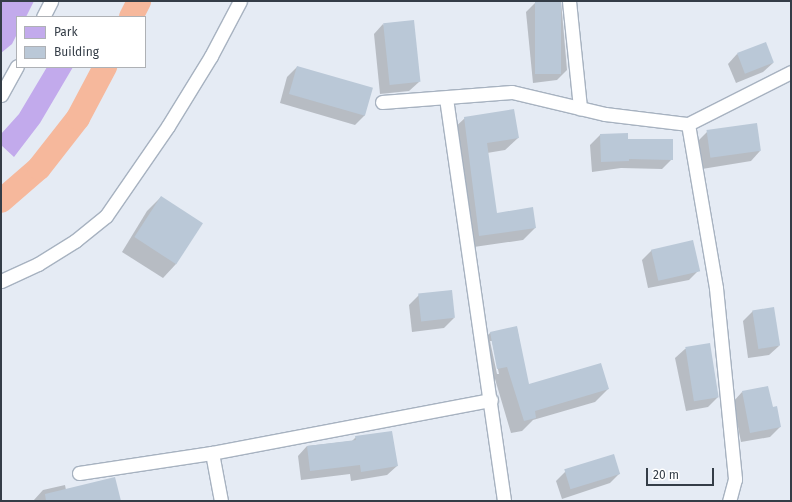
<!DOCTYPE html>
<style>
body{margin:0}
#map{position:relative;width:792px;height:502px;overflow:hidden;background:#e5ebf4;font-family:"Fira Sans",sans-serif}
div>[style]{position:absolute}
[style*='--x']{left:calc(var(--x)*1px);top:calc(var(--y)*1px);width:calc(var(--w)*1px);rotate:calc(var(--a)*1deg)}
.green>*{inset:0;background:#c2aaec}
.shadow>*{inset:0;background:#0003}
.canal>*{height:24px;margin:-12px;padding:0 12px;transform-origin:12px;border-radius:12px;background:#f6b89c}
.building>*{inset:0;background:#bac8d7;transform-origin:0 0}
.roads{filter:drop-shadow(1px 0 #a7b2c0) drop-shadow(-1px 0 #a7b2c0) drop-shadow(0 1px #a7b2c0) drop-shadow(0 -1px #a7b2c0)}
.lane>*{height:13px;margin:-6.5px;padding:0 6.5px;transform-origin:6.5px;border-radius:6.5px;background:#fff}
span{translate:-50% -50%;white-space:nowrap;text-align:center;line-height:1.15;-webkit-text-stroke:3px #fff;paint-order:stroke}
.frame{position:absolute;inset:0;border:2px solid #343d47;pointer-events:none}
.legend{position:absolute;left:16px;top:16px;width:130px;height:52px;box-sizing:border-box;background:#fff;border:1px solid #aeb1b5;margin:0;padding:5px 7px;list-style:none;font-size:12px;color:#343d47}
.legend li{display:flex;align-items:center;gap:8px;height:20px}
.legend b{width:20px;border:1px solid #aeb1b5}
.scale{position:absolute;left:646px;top:468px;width:68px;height:18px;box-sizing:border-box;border:2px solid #343d47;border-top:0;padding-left:5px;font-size:12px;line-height:14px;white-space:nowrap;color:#343d47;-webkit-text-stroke:3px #fff;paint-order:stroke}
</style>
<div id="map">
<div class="green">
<i style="clip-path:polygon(1px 1px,34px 1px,26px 17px,17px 17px,17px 34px,12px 44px,1px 53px)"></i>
<i style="clip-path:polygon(47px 67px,73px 67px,40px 123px,14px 157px,1px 145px,1px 134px,19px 114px)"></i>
</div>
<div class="shadow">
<i style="clip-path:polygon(561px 1px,567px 70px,557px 80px,533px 83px,526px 12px,536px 2px)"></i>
<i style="clip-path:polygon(383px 24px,419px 82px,409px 91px,380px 94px,374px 34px)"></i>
<i style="clip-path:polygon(737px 54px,773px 63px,763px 72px,736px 83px,728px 64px)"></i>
<i style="clip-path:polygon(297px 67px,365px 115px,355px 125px,280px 103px,287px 77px)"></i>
<i style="clip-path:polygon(465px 118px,518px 138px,505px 150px,487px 153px,496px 214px,535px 228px,523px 240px,467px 248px,452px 130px)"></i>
<i style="clip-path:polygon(707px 132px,760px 151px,751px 161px,702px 169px,697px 142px)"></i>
<i style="clip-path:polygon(600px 135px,627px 140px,672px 159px,662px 169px,621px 168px,592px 172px,590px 145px)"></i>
<i style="clip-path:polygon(161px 197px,176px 264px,163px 278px,122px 252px,147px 211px)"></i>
<i style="clip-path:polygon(652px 250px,699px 270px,689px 280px,648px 288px,642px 260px)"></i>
<i style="clip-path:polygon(419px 295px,454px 318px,444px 328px,412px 332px,409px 305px)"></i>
<i style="clip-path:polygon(753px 311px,779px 346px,769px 355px,748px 358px,743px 321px)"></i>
<i style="clip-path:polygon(evenodd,517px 328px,528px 386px,608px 389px,595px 402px,533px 420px,522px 431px,511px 433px,495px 379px,485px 381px,477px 346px,490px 333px,517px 328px,490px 341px,492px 341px,499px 374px,497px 374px,490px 341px)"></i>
<i style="clip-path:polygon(709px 344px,718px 397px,708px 407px,686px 411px,675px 358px,685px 349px)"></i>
<i style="clip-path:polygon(742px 392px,772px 408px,780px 427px,770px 437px,741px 442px,733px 402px)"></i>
<i style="clip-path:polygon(356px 437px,397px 466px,387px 475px,351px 481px,350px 474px,301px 480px,298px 456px,307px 446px,352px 441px)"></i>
<i style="clip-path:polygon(566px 471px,619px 474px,610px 483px,562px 499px,556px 481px)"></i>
<i style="clip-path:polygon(65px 485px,66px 490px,119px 501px,33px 501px,43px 490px)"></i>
</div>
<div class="canal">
<i style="--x:131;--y:17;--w:18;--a:-63"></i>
<i style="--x:1;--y:201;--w:50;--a:-41"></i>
<i style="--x:39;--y:168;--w:63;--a:-52"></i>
<i style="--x:78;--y:118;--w:58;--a:-62.1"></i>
</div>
<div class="building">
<i style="left:535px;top:1px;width:26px;height:73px"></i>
<i style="left:414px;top:20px;width:62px;height:31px;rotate:84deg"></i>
<i style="left:766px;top:42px;width:22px;height:31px;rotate:69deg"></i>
<i style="left:297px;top:66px;width:79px;height:29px;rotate:16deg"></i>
<i style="clip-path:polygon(514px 109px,519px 138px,487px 143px,497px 213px,533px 207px,536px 228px,479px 236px,464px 117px)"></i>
<i style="left:757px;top:123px;width:28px;height:51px;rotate:82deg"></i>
<i style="clip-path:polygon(628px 133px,628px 139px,673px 139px,673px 160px,629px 159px,629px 161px,601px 162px,600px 134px)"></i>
<i style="left:161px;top:196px;width:50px;height:49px;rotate:33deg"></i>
<i style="left:693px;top:240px;width:32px;height:43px;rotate:77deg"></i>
<i style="left:452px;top:290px;width:28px;height:34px;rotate:84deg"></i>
<i style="left:774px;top:307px;width:39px;height:22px;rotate:81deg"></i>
<i style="clip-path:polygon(517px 326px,529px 384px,601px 363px,609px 389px,535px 411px,536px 418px,524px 421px,507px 367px,497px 369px,490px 332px)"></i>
<i style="left:710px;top:343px;width:55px;height:25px;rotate:81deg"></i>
<i style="clip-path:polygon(768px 386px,773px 407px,777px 406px,781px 427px,750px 433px,742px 391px)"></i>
<i style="clip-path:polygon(392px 431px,398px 466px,361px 472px,360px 465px,310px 471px,307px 446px,356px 440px,355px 436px)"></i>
<i style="left:614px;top:454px;width:21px;height:52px;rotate:73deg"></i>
<i style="clip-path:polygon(115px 477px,121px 501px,46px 501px,45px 494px)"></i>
</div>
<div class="roads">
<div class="lane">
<i style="--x:569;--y:1;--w:108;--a:84.1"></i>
<i style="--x:43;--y:17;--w:18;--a:-63"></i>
<i style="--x:1;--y:95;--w:33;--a:-61"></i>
<i style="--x:446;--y:98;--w:407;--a:81.8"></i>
<i style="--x:382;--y:102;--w:130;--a:-4.4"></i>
<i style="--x:512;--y:92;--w:96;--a:13.3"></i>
<i style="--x:605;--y:114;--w:84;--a:6.9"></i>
<i style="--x:688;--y:124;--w:166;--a:80.3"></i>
<i style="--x:716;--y:288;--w:192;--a:84.3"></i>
<i style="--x:735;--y:479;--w:23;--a:105"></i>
<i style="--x:688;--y:124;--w:115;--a:-26.8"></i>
<i style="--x:1;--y:281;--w:41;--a:-24.7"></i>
<i style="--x:38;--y:264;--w:44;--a:-31.9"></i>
<i style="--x:75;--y:241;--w:40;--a:-39"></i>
<i style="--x:106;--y:216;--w:109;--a:-55.4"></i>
<i style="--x:168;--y:126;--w:82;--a:-58.4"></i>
<i style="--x:211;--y:56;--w:62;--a:-62.2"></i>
<i style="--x:79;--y:473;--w:134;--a:-8.6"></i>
<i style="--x:221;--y:501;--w:49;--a:-100.6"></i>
<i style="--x:212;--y:453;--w:284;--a:-10.8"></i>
</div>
</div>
<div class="frame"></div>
<ul class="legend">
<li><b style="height:11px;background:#c2aaec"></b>Park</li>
<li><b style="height:11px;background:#bac8d7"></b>Building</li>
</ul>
<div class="scale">20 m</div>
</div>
